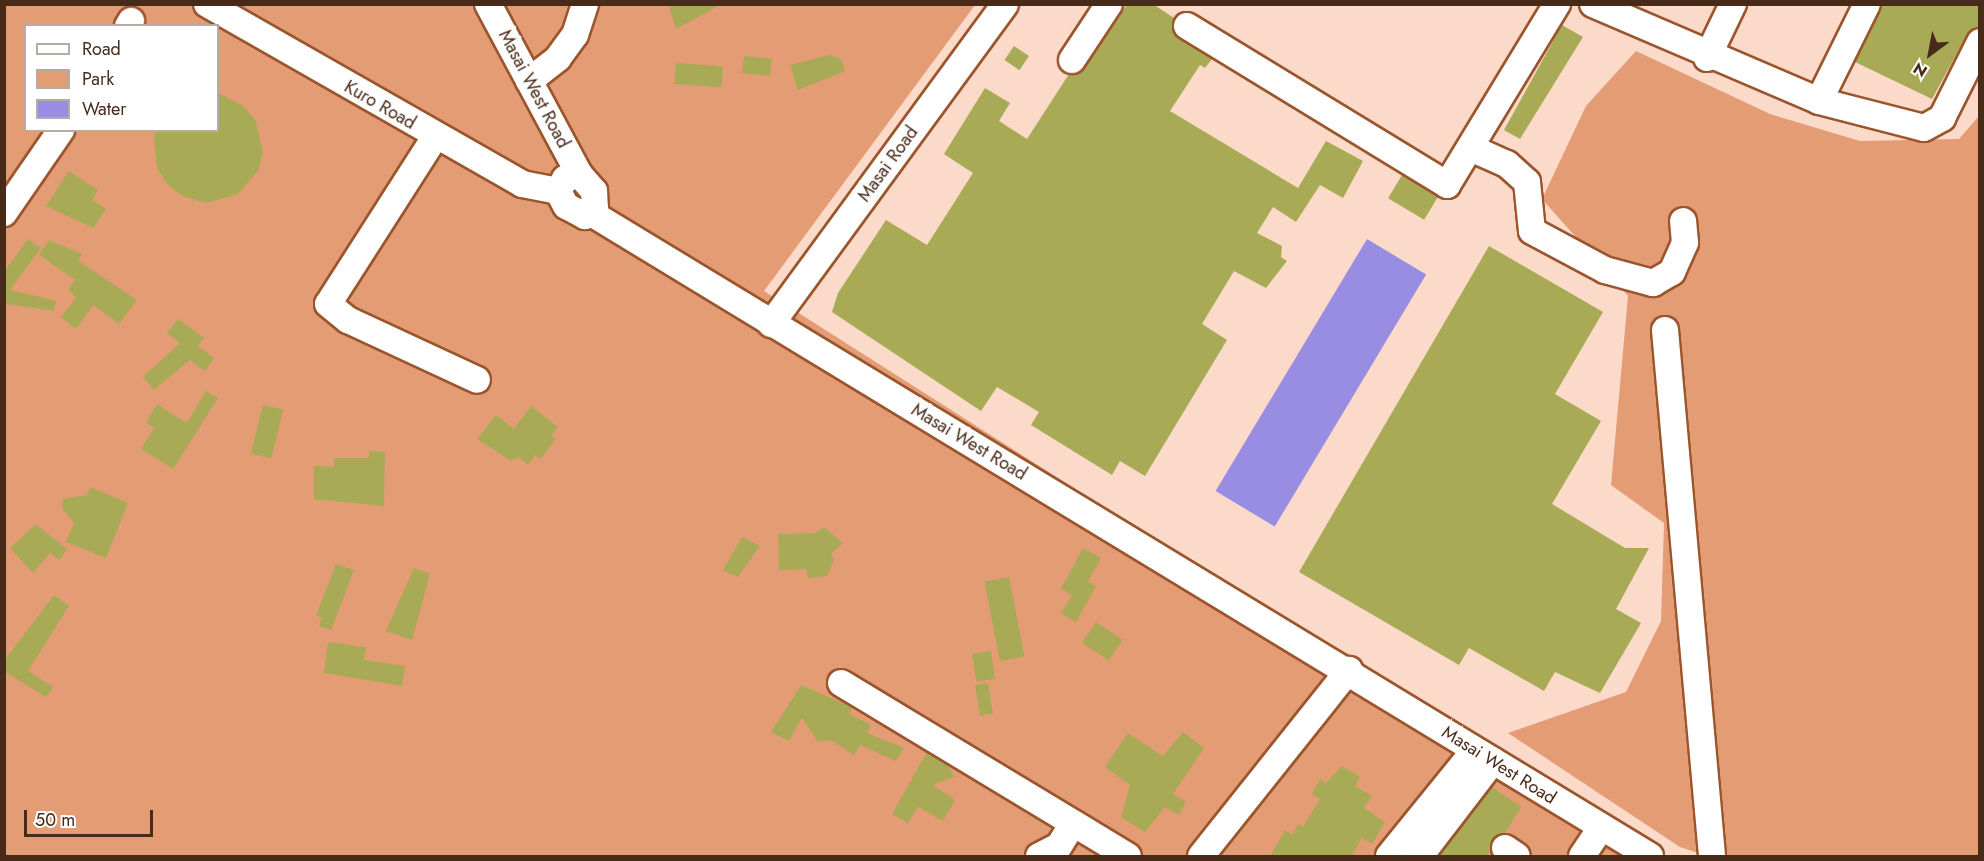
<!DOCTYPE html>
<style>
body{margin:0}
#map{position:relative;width:1984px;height:861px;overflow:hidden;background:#fbdac9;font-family:Jost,sans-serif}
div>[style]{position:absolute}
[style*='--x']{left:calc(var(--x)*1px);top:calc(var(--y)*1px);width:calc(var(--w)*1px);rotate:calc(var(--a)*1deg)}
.green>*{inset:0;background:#e49c75}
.water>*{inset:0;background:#998de3;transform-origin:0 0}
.building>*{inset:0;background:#a9aa56;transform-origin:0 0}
.roads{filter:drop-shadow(2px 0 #9b552c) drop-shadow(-2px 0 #9b552c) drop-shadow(0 2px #9b552c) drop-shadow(0 -2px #9b552c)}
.minor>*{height:26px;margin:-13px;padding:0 13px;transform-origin:13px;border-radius:13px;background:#fff}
span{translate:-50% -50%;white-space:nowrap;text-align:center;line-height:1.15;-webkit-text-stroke:4.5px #fff;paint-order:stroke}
.street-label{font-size:18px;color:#482a19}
.frame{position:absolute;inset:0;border:6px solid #482a19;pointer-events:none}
.legend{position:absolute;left:24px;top:24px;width:195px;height:108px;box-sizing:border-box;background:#fff;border:2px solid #b6aaa3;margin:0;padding:8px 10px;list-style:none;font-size:18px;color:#482a19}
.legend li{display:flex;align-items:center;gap:12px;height:30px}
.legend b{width:30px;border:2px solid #b6aaa3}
.north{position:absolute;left:1900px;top:24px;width:60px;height:60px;-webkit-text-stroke:4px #fff;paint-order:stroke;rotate:212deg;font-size:16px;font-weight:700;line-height:24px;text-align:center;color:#482a19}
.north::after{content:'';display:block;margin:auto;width:21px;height:27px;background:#482a19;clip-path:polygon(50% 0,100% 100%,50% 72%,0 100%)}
.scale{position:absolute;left:24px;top:810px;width:129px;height:27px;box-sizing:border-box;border:3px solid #482a19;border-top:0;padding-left:8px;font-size:18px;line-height:21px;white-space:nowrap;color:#482a19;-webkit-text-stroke:4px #fff;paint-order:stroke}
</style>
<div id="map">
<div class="green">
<i style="clip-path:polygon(evenodd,5px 4px,975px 5px,764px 291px,1652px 856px,5px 856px,5px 4px,26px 26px,218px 26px,218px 130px,26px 130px,26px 26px)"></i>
<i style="clip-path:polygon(1636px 51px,1770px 114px,1860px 141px,1959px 139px,1979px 116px,1979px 856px,1707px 856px,1680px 847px,1508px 733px,1626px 692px,1661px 621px,1664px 523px,1611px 485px,1628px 296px,1542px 199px,1586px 106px)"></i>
</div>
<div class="water">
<i style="left:1367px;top:239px;width:69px;height:294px;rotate:31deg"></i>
</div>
<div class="building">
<i style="clip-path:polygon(668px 4px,720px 4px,720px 5px,676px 29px)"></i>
<i style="clip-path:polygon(1127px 4px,1153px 4px,1174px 18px,1179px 38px,1212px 59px,1205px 68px,1200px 65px,1170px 111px,1298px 188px,1326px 141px,1363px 161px,1343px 198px,1320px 185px,1296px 222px,1273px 207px,1257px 233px,1282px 246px,1281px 257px,1287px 261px,1266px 288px,1234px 271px,1202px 324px,1227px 340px,1145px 476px,1120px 461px,1112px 475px,1031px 425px,1039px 412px,997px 387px,981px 411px,832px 312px,838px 293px,886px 220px,927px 245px,973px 173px,944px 154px,985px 88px,1010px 103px,999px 121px,1027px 139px,1069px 74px,1085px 68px)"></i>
<i style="clip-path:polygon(1882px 4px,1980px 4px,1980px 27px,1967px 35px,1932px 99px,1855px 62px)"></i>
<i style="clip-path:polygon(1562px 25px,1583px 37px,1520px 139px,1504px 130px)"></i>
<i style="left:1014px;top:46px;width:18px;height:17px;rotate:34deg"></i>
<i style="clip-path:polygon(829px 55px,841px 59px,845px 71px,798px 90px,790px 65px)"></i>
<i style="left:744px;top:56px;width:28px;height:17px;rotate:6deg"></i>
<i style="left:676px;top:63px;width:47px;height:21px;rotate:4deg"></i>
<i style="clip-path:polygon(218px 93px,243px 106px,256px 121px,263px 152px,258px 171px,238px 194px,207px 203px,182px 196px,167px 184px,157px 168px,154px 137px,157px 130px,218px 130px)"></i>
<i style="clip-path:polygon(69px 171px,98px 190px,92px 200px,106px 209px,93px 228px,46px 206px)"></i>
<i style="left:1402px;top:175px;width:42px;height:27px;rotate:31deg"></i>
<i style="clip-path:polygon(28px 239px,41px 248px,10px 290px,56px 301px,54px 311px,6px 304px,4px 272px)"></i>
<i style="clip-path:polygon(49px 240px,82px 254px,78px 261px,137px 300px,119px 324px,93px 305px,76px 329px,61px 317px,76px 298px,68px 289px,75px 280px,39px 255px)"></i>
<i style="clip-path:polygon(1489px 246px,1603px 312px,1555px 394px,1601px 421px,1552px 504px,1625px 548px,1649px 548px,1616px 609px,1641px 623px,1600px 693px,1555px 672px,1544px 691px,1469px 648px,1459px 665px,1299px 572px)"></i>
<i style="clip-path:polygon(178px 319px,204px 338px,198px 346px,214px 358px,205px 371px,190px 360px,154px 390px,143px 377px,180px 343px,167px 333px)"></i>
<i style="clip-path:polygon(206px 391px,218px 398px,173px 469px,141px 449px,154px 428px,146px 422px,157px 404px,187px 423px)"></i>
<i style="left:263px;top:405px;width:21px;height:50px;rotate:14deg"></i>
<i style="clip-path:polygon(531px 406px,558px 427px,551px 436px,556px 439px,540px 459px,535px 455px,528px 465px,518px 457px,511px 461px,477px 439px,496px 415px,514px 429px)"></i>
<i style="clip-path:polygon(369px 451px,385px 452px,384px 506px,314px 499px,314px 466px,334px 467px,334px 458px,369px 458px)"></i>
<i style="clip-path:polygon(90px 487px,128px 503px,106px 558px,66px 542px,74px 523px,62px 508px,63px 499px,87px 495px)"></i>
<i style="clip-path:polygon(36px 524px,67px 549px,59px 560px,50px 553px,33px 573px,10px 548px)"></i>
<i style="clip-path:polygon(824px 527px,843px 543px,831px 554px,834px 559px,827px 576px,808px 578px,806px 569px,779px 570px,778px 534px,815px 533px)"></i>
<i style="clip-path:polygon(742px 537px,760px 546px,738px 577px,723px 570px)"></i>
<i style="clip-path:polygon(1083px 548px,1101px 558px,1088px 582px,1096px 586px,1076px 622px,1061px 613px,1072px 595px,1061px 589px)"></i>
<i style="clip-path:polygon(336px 564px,354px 570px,331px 630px,319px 626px,322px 618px,316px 616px)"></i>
<i style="clip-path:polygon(414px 568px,430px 574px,412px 640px,386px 631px)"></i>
<i style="left:1009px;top:577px;width:81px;height:25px;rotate:79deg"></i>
<i style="clip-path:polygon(54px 595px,69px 606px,28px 671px,53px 687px,46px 697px,4px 671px,4px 661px)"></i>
<i style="left:1096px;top:622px;width:32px;height:25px;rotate:34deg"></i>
<i style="clip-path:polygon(328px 642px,366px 647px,364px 660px,405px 666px,402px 686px,324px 673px)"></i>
<i style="left:991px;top:651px;width:28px;height:19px;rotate:82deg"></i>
<i style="left:988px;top:683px;width:31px;height:13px;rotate:81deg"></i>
<i style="clip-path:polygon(801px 685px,852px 707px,849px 714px,871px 725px,867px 733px,904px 748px,896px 761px,860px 745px,854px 755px,831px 740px,818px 742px,802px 718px,789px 741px,771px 732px)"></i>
<i style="clip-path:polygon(1183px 732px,1204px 748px,1173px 794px,1186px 802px,1179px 815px,1165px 807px,1145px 832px,1121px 817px,1130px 785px,1105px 767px,1128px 733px,1163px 756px)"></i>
<i style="clip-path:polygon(927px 752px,948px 765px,954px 777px,933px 785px,955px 800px,943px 821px,918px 807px,908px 823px,892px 814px)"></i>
<i style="clip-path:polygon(1342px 766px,1360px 777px,1355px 786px,1372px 796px,1364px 808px,1385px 822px,1372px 844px,1362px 838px,1351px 856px,1270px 856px,1285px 830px,1292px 835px,1298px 824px,1303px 827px,1320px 799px,1312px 794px,1320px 779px,1326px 783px)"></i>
<i style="clip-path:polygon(1492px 787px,1521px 807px,1505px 833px,1492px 840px,1488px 856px,1439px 856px)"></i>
</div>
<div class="roads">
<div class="minor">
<i style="--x:207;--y:4;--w:363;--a:29.7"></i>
<i style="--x:522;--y:184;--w:37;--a:11"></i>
<i style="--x:488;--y:4;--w:193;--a:61.8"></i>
<i style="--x:579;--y:174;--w:23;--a:49"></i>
<i style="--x:594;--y:191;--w:17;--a:87"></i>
<i style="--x:595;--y:208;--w:13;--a:141"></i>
<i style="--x:585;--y:216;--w:21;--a:-152"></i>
<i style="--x:566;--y:206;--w:17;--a:-118"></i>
<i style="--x:558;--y:191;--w:14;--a:-60"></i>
<i style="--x:565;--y:179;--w:15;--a:-20"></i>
<i style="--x:1593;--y:4;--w:246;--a:23.2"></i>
<i style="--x:1819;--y:101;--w:108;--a:14.4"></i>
<i style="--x:1924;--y:128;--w:21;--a:-29"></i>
<i style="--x:1942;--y:118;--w:85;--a:-63.4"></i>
<i style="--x:128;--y:26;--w:6;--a:-59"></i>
<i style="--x:1187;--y:26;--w:305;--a:31.4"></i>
<i style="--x:1447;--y:185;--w:212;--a:-58.7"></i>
<i style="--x:1707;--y:58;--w:60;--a:-64.3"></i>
<i style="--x:1072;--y:60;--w:67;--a:-56.5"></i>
<i style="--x:529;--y:81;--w:37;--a:-38"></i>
<i style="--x:558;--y:58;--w:29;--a:-54"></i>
<i style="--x:575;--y:35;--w:33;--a:-72"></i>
<i style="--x:1819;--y:101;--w:108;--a:-63.7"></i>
<i style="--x:435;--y:137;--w:198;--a:122.6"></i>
<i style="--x:328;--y:304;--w:26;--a:39"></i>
<i style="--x:348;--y:320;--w:142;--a:24.9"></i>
<i style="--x:1473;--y:149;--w:37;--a:24"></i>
<i style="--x:1507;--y:164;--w:27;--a:42"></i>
<i style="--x:1527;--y:182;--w:49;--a:84.2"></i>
<i style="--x:1532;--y:231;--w:83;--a:28.1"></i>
<i style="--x:1605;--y:270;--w:50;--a:15.2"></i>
<i style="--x:1653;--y:283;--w:22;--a:-30"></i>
<i style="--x:1672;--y:272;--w:32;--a:-66"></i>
<i style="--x:1685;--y:243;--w:22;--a:-95"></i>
<i style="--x:4;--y:213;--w:101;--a:-55.5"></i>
<i style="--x:591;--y:213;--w:1239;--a:31.27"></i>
<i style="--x:771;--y:324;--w:396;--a:-53.8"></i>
<i style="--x:1665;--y:330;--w:528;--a:84.89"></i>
<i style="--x:841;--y:683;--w:335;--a:31.1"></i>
<i style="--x:1505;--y:848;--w:14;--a:34"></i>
<i style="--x:1039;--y:856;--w:22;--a:-27"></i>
<i style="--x:1059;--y:846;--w:26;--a:-58"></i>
<i style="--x:1201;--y:856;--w:238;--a:-51.5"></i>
<i style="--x:1389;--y:856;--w:135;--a:-51"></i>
<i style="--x:1420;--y:856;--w:120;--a:-52.5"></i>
<i style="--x:1582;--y:856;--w:34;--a:-56"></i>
</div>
</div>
<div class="street-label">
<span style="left:534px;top:89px;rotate:62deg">Masai West Road</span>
<span style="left:380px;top:105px;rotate:30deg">Kuro Road</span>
<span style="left:888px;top:164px;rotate:-54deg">Masai Road</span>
<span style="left:969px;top:442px;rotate:31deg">Masai West Road</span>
<span style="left:1499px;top:765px;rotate:32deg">Masai West Road</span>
</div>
<div class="frame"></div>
<ul class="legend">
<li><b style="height:8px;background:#fff"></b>Road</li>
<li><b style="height:16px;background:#e49c75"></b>Park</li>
<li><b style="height:16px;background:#998de3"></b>Water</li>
</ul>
<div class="north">N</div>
<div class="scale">50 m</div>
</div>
